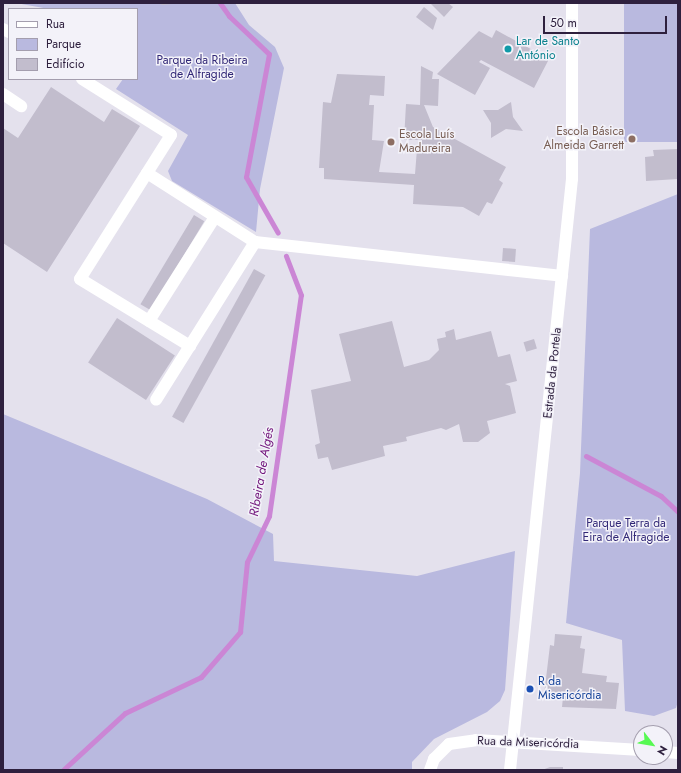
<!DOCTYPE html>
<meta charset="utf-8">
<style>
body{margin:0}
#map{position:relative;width:681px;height:773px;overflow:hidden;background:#e4e1ed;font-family:Jost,sans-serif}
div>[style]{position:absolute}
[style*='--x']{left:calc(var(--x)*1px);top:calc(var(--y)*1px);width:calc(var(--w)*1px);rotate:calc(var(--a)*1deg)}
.green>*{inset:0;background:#b9b9df;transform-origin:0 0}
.stream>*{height:5px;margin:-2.5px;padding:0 2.5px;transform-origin:2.5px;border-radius:2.5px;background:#cb86d5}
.building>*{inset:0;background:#c2bdcd;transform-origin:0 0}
.minor>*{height:12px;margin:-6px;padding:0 6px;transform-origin:6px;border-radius:6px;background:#fff}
.dots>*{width:11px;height:11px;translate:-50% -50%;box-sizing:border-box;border:2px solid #f3f2f9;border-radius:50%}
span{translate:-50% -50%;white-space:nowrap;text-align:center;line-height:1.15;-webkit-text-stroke:3px #f3f2f9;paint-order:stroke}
.culture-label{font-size:12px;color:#0d838f}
.left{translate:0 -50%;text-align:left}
.park-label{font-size:12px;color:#322877}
.education-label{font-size:12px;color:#785e54}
.right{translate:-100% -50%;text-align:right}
.street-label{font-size:12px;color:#2e203e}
.transit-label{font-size:12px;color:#164399}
.water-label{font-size:13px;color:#73177d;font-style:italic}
.frame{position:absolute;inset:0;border:4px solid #2e203e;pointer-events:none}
.legend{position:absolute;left:8px;top:8px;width:130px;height:72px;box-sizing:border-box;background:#f3f2f9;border:1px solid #a49eae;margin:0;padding:5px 7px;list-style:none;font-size:12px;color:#2e203e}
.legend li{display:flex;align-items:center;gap:8px;height:20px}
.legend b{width:20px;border:1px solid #a49eae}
.north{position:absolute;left:633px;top:725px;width:40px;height:40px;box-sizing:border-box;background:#f3f2f9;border:1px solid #a49eae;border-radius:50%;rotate:121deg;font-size:11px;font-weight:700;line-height:16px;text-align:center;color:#2e203e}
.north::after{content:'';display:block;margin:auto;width:14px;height:18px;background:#57f953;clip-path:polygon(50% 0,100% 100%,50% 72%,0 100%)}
.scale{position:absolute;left:543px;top:16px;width:124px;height:18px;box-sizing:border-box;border:2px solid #2e203e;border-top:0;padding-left:5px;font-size:12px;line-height:14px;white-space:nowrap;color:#2e203e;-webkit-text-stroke:3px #f3f2f9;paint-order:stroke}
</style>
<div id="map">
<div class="green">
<i style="clip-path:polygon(16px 3px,235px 3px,249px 25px,275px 47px,284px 68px,260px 189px,256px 232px,172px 181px,168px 171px,188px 135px,116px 89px,123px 79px,137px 79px,137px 9px,49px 9px)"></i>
<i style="left:624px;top:3px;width:54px;height:139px"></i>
<i style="clip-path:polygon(678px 194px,678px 701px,676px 708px,654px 716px,625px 711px,622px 640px,566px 623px,580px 473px,590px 229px)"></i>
<i style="clip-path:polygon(3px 414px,207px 499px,273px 534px,274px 561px,417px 576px,515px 551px,505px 690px,500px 701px,487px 712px,434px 739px,412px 762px,412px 770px,3px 770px)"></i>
</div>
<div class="stream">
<i style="--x:220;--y:3;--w:16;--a:55"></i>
<i style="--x:229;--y:16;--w:55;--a:43.5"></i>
<i style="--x:269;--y:54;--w:125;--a:100.6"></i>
<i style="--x:246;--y:177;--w:64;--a:60.3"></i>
<i style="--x:586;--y:456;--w:85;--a:28.1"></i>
<i style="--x:661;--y:496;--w:23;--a:43"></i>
<i style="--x:63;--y:770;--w:84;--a:-42.6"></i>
<i style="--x:125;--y:713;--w:84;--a:-25.3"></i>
<i style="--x:201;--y:677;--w:60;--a:-49.1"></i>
<i style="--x:240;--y:632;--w:70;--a:-84.3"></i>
<i style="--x:247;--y:562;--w:51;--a:-64.4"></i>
<i style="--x:269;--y:516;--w:223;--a:-81.8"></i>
<i style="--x:301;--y:295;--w:42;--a:-111"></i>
</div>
<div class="building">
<i style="clip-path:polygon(157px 3px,172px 3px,172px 4px,163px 5px)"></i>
<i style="clip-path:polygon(430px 3px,448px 3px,453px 7px,444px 17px)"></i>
<i style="clip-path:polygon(424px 7px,437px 18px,433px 30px,416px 17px)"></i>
<i style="clip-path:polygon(496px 30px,549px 59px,534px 88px,481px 60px,479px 62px,490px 68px,475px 95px,437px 74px,479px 31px,492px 38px)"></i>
<i style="clip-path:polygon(421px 66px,433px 72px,432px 79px,439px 79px,438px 106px,424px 105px,433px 127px,506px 167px,499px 180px,503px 183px,492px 204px,487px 202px,479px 216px,463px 207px,413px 204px,414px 185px,324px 179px,324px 168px,319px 168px,323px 102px,331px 103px,337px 74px,385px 76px,384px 96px,370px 95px,369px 105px,374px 105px,372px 140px,384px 141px,379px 172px,415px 174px,417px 149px,422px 149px,422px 140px,404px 140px,406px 104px,420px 105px)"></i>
<i style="clip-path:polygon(51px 87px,104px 122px,112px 109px,140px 126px,47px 272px,3px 243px,3px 128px,18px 138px)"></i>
<i style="clip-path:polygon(511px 102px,513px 117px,523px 131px,506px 129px,491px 138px,491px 123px,483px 110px,498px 110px)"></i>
<i style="clip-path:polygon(678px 149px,678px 179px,646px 181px,645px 157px,654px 156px,653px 150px)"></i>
<i style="left:194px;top:215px;width:12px;height:104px;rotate:31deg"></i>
<i style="left:503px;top:248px;width:13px;height:13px;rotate:4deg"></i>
<i style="left:254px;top:269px;width:13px;height:169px;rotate:29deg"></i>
<i style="left:117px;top:318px;width:69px;height:53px;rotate:33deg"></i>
<i style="clip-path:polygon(392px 321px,404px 367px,429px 360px,439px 350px,437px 339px,446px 337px,445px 332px,454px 329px,456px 340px,491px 331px,498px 357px,510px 354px,517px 381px,505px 384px,510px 386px,516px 413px,487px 421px,490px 433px,478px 442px,463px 442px,459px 424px,446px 430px,441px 428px,406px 437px,407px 441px,383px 446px,385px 456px,332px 470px,328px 457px,318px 459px,315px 445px,320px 443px,311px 390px,351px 381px,339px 334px)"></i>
<i style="left:534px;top:339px;width:10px;height:11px;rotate:73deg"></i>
<i style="clip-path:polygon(555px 634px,582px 636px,580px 648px,585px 649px,582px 673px,607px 676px,606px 682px,619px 683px,616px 709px,562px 707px,563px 697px,544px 695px,550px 645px,554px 646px)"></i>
<i style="clip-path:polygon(550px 767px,563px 767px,563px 770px,542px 770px)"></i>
</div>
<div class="minor">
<i style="--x:3;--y:29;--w:7;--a:27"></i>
<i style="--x:82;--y:79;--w:105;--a:32.2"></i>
<i style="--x:171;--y:135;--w:170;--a:122.3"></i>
<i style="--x:80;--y:279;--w:129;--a:31.3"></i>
<i style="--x:3;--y:94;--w:22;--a:34"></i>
<i style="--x:147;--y:173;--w:128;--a:32.6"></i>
<i style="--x:255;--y:242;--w:186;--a:122.1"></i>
<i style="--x:255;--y:242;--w:309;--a:6.3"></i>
<i style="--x:149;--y:321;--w:123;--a:-57.6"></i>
<i style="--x:665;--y:752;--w:13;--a:4"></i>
<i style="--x:430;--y:770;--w:12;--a:-70"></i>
<i style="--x:434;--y:759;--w:21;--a:-45"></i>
<i style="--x:449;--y:744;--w:27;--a:-8"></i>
<i style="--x:476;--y:740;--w:165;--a:3.5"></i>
<i style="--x:510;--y:770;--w:594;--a:-84.01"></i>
<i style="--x:572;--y:179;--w:176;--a:-90"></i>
</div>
<div class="dots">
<i style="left:508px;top:49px;background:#0f9aa8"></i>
<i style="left:632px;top:139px;background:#8d6e63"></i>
<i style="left:391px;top:142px;background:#8d6e63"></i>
<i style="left:530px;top:689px;background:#1a4fb4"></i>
</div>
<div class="culture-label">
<span class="left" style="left:516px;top:49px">Lar de Santo<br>António</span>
</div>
<div class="park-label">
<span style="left:202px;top:68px">Parque da Ribeira<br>de Alfragide</span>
<span style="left:626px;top:531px">Parque Terra da<br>Eira de Alfragide</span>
</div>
<div class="education-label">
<span class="right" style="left:624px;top:139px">Escola Básica<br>Almeida Garrett</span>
<span class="left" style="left:399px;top:142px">Escola Luís<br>Madureira</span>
</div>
<div class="street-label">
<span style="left:553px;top:373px;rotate:-84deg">Estrada da Portela</span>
<span style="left:528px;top:743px;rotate:2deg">Rua da Misericórdia</span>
</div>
<div class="transit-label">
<span class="left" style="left:538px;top:689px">R da<br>Misericórdia</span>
</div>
<div class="water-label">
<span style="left:262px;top:472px;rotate:-80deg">Ribeira de Algés</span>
</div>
<div class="frame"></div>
<ul class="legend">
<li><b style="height:5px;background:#fff"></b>Rua</li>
<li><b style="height:11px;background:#b9b9df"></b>Parque</li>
<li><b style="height:11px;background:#c2bdcd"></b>Edifício</li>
</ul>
<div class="north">N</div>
<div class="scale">50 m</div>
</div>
